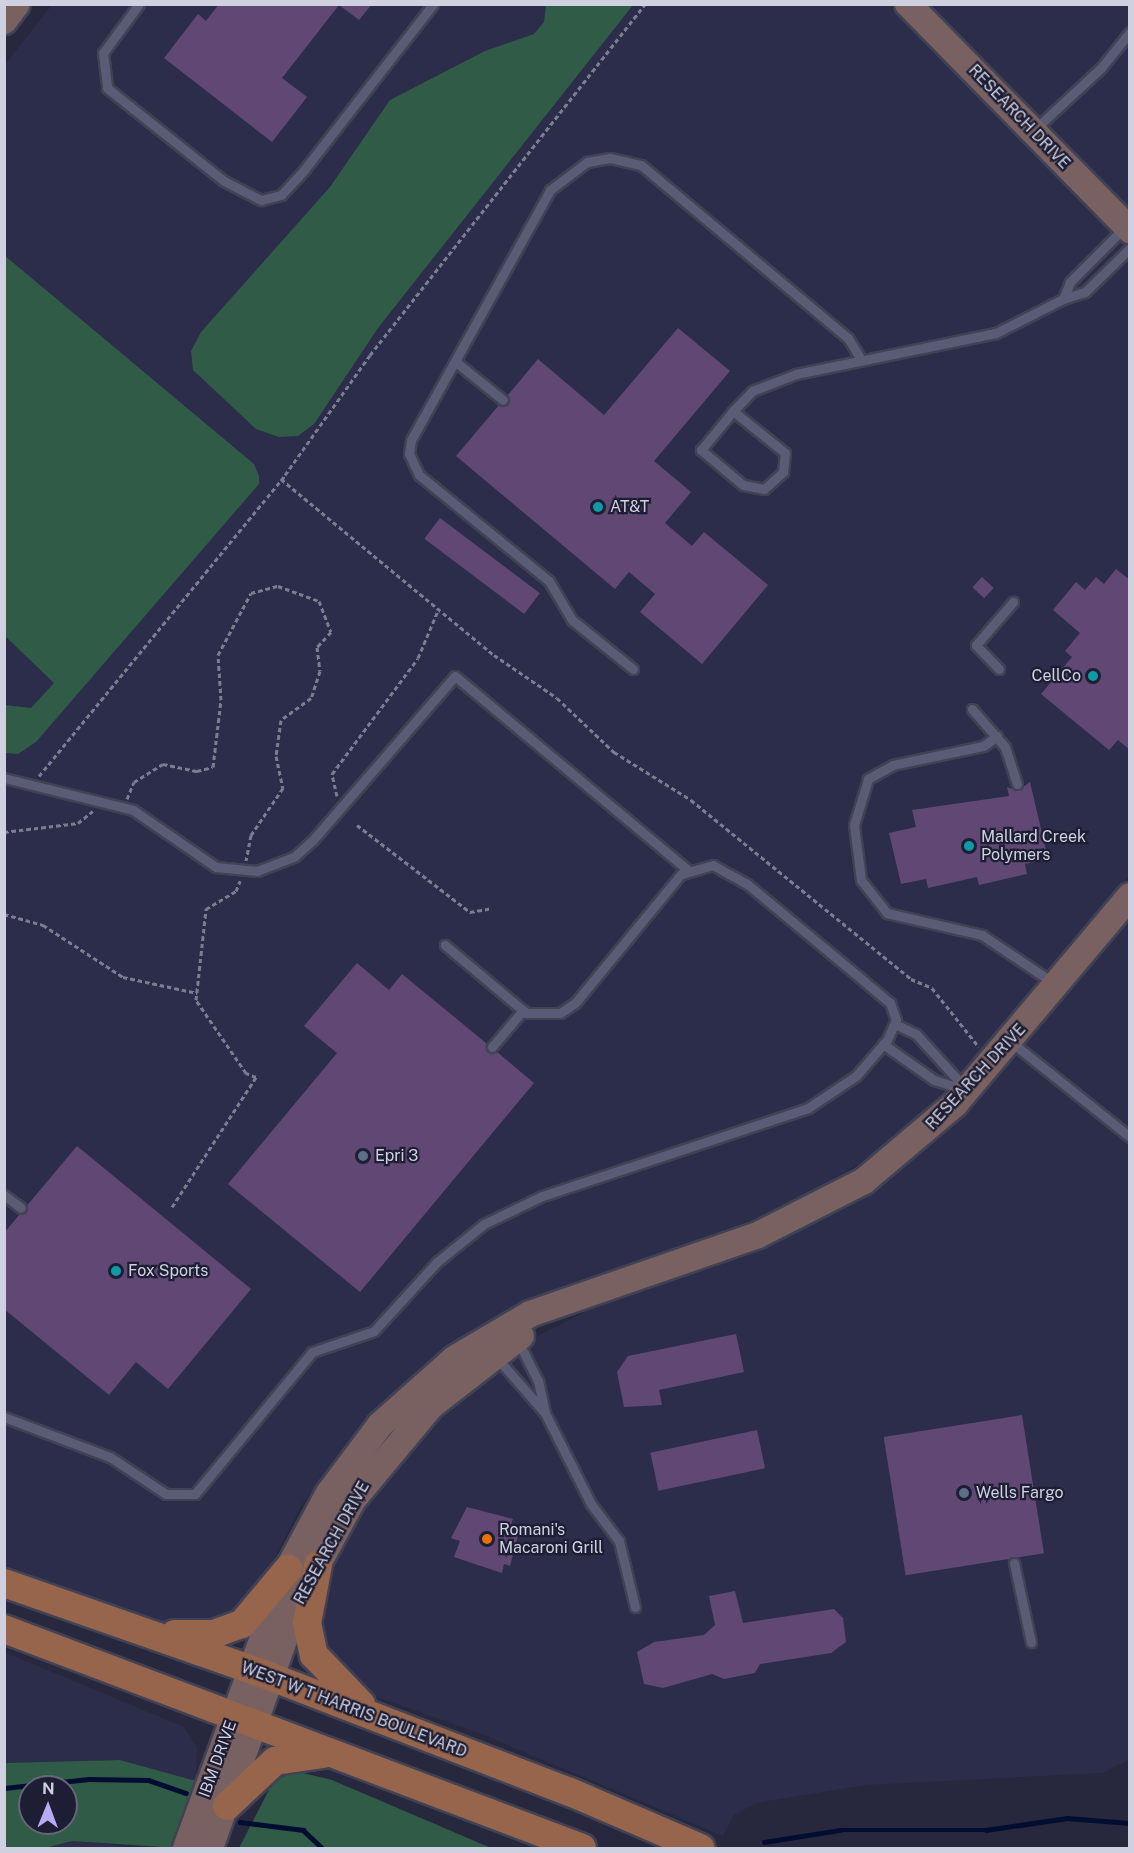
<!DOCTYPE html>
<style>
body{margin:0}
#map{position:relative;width:1134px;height:1853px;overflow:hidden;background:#27283e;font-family:"Public Sans",sans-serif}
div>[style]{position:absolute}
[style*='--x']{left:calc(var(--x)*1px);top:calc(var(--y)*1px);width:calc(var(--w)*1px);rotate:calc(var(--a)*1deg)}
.built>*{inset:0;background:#2c2d4a}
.green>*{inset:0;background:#305b46}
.stream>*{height:4.5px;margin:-2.25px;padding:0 2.25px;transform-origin:2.25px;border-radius:2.25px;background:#030d32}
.building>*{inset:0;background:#614874;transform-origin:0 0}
.path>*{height:3px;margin-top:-1.5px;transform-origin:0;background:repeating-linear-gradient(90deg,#7c7d90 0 4.5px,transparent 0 7.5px)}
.roads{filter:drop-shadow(2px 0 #424255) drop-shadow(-2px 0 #424255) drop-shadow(0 2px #424255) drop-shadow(0 -2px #424255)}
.lane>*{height:9px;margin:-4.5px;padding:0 4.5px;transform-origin:4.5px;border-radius:4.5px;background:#5a5c76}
.secondary>*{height:26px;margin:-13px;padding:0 13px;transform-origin:13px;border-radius:13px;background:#796061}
.primary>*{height:28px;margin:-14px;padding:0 14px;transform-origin:14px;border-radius:14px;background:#97644c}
.dots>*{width:16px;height:16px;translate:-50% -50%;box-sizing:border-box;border:3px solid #1d1e34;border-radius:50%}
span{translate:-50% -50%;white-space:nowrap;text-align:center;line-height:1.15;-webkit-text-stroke:4.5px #1d1e34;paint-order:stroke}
.street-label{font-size:16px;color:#d0d1e0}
.poi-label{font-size:16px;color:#d0d1e0}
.left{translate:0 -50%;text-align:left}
.right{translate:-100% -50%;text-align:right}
.frame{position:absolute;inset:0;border:6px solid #d0d1e0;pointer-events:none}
.north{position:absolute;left:18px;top:1775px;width:60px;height:60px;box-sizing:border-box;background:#1d1e34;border:2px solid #656679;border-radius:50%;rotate:1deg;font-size:16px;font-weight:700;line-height:24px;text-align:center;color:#d0d1e0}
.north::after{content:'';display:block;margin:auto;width:21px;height:27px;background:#baaaf6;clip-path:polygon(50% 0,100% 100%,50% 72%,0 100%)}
</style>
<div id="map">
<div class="built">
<i style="clip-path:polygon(52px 5px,889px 5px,1129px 249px,1129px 876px,967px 1070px,880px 1151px,788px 1206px,587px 1282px,366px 1424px,303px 1503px,247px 1610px,193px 1628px,136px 1615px,5px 1565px,4px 66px)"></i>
<i style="clip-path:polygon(926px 5px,1129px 5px,1129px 213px)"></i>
<i style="clip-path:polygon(1129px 917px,1129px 1760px,1102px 1773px,865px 1785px,756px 1803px,734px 1815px,723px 1836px,479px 1733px,366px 1693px,336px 1672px,312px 1624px,315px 1593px,376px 1482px,444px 1408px,526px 1342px,595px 1307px,775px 1241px,891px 1175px,941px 1136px,994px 1080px)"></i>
<i style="clip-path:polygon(4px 1652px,184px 1727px,197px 1748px,196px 1781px,120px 1760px,5px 1763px)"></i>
<i style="clip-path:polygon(72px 1841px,102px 1843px,132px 1848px,45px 1848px)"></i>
</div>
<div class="green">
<i style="clip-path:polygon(546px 5px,633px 5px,378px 328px,314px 424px,298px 436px,279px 437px,256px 429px,193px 370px,191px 351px,201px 332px,330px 187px,390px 100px,485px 51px,534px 34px,544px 22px)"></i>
<i style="clip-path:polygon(4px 255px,254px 464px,259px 476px,259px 484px,36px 742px,18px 754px,5px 753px,5px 705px,31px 708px,54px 683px,5px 636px)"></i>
<i style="clip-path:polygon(evenodd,120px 1760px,196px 1781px,177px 1848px,72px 1841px,45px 1848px,5px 1848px,5px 1763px,120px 1760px,30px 1787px,66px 1787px,66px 1823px,30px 1823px,30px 1787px)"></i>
<i style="clip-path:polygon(295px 1771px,332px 1780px,491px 1848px,239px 1848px,273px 1782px)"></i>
</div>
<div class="stream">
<i style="--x:4;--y:1788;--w:85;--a:-6"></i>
<i style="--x:89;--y:1779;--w:59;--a:1"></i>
<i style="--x:148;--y:1780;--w:40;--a:18.9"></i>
<i style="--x:240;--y:1822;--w:64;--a:7.2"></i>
<i style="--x:303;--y:1830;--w:26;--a:43"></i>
<i style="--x:764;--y:1842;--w:77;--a:-9"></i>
<i style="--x:840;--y:1830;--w:146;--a:0"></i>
<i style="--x:986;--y:1830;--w:82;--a:-8.4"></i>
<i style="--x:1067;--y:1818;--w:63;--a:4.5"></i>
</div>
<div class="building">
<i style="clip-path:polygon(219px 4px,372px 4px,359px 20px,339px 5px,282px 78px,307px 97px,272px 142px,164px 58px,198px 14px,206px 21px)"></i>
<i style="clip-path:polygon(678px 328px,730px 371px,654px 461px,691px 492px,665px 523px,692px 546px,704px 532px,768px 585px,702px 664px,640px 612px,655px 594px,629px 572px,615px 589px,456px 456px,499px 405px,508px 405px,508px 395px,538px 359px,604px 415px)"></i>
<i style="left:440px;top:518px;width:125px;height:26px;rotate:37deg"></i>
<i style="clip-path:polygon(1116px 569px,1130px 580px,1130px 750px,1118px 740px,1109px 750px,1041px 694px,1072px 657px,1065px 651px,1080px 633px,1053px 610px,1076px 582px,1085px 590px,1096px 577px,1104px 584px)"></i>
<i style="left:982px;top:577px;width:16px;height:14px;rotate:43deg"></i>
<i style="clip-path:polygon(1030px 782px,1048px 859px,1025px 864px,1027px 874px,979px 885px,977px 877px,928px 888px,926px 879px,901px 884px,889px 833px,916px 827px,912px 810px,1009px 796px,1007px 787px,1018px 791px)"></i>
<i style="clip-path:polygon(357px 963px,389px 990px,402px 974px,486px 1043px,488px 1052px,497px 1052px,534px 1083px,360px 1292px,228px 1184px,337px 1053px,304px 1026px)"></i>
<i style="clip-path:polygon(77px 1146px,251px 1289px,168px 1389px,136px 1362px,109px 1395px,4px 1309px,4px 1233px)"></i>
<i style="clip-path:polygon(736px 1334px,744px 1372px,659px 1390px,662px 1405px,624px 1407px,617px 1372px,628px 1356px)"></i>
<i style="left:1022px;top:1415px;width:140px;height:140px;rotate:81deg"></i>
<i style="left:757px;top:1430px;width:39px;height:109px;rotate:78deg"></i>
<i style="clip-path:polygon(467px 1507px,513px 1519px,511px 1525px,520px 1528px,510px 1566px,504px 1564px,502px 1573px,454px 1557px,460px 1541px,451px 1538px)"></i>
<i style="clip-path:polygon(735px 1591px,743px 1623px,834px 1609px,843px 1618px,846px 1642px,831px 1653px,760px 1664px,755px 1673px,724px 1679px,712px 1674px,663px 1688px,644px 1684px,637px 1652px,654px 1642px,704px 1635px,715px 1625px,709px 1596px)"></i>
</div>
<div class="path">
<i style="--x:281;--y:479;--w:276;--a:39.6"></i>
<i style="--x:494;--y:655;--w:76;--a:34.3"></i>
<i style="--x:557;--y:698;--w:79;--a:43.5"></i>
<i style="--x:614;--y:752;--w:91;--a:31.9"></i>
<i style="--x:691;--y:800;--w:284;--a:39.1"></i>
<i style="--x:911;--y:979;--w:23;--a:23"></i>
<i style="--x:932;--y:988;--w:75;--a:51.5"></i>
<i style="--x:39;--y:776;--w:389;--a:-50.7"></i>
<i style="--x:285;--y:475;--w:147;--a:-54.7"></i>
<i style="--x:370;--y:355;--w:446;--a:-51.9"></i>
<i style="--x:337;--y:796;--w:23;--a:-103"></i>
<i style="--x:332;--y:774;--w:144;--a:-53.4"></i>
<i style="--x:418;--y:658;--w:54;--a:-67.2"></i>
<i style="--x:127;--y:799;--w:18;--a:-68"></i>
<i style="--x:134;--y:782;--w:34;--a:-32"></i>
<i style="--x:163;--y:764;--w:35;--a:12"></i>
<i style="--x:197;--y:771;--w:16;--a:-14"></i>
<i style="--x:213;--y:767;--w:67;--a:-83.2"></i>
<i style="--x:221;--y:700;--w:45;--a:-93.8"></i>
<i style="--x:218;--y:655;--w:70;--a:-62"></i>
<i style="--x:251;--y:593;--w:28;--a:-15"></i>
<i style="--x:278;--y:586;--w:44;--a:20.1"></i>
<i style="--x:319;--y:601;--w:33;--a:69"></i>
<i style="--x:331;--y:632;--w:21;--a:133"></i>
<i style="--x:317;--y:647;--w:24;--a:83"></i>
<i style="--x:320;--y:671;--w:28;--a:108"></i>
<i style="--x:311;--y:698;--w:37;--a:144"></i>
<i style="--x:281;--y:720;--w:36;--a:98"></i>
<i style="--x:276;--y:756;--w:33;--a:78"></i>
<i style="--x:283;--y:788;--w:57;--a:124.2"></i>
<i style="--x:251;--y:835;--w:26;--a:101"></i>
<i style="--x:357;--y:825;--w:143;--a:37.6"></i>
<i style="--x:470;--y:912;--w:22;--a:-10"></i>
<i style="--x:4;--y:832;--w:75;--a:-6.9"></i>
<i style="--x:78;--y:823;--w:19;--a:-39"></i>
<i style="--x:4;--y:914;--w:41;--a:15.8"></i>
<i style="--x:43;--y:925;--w:95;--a:33"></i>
<i style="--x:123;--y:977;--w:76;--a:12.2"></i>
<i style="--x:172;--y:1207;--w:155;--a:-57.1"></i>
<i style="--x:256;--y:1077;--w:11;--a:-158"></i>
<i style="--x:246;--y:1073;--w:88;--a:-124.4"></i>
<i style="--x:196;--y:1000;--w:92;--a:-83.7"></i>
<i style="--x:206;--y:909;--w:35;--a:-31"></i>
<i style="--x:236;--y:891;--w:11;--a:-68"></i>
</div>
<div class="roads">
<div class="lane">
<i style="--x:139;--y:4;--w:61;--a:126.3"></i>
<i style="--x:103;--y:53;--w:35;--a:83"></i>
<i style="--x:107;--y:88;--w:149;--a:38.5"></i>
<i style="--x:224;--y:181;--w:42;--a:27.2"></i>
<i style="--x:261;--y:200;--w:21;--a:-14"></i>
<i style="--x:281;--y:195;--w:34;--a:-47"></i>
<i style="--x:304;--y:170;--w:210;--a:-52.1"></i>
<i style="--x:1034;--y:130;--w:91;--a:-42.8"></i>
<i style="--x:1101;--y:68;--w:46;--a:-51.1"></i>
<i style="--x:1124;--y:228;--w:76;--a:135"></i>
<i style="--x:1070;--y:282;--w:18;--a:112"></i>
<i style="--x:1063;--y:299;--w:23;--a:-18"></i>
<i style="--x:1085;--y:292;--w:63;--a:-44.4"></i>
<i style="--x:456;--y:362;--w:60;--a:39"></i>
<i style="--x:733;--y:411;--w:67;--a:38.9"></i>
<i style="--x:785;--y:453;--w:19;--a:96"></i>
<i style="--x:783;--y:472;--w:25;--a:138"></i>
<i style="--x:764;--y:489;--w:21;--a:-169"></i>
<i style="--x:743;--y:485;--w:55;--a:-140.2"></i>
<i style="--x:701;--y:450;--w:50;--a:-50.6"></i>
<i style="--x:733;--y:411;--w:28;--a:-46"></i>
<i style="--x:752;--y:391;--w:47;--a:-21.1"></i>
<i style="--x:796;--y:374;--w:204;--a:-11.6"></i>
<i style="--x:996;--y:333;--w:75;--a:-26.9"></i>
<i style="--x:633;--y:669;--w:78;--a:-141.2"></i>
<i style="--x:572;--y:620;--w:45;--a:-120.5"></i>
<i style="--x:549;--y:581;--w:168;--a:-140.8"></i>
<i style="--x:419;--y:475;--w:23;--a:-115"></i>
<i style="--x:409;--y:454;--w:14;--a:-82"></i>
<i style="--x:411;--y:440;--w:286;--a:-60.9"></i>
<i style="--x:550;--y:190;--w:46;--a:-37.1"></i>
<i style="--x:587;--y:162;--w:23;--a:-10"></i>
<i style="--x:610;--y:158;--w:32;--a:13"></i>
<i style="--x:641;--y:165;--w:270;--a:39.9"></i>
<i style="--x:848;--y:338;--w:26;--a:59"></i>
<i style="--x:999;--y:669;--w:33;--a:-134"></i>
<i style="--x:976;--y:645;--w:57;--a:-49.3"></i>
<i style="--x:972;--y:709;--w:50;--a:49"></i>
<i style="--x:1005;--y:747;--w:39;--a:72"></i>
<i style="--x:997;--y:736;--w:17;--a:144"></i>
<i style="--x:983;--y:746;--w:92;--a:168.1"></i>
<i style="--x:893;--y:765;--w:29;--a:151"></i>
<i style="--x:868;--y:779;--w:48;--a:106.9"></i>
<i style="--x:854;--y:825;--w:55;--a:82.7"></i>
<i style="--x:861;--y:880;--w:42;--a:51.8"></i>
<i style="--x:887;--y:913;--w:98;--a:13"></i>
<i style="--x:982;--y:935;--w:88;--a:33.9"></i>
<i style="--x:4;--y:778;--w:133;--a:13.9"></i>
<i style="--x:133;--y:810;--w:101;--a:34.5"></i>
<i style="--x:216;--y:867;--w:41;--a:5.6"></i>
<i style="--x:257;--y:871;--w:40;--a:-21"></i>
<i style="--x:294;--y:857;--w:24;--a:-42"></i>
<i style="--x:312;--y:841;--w:218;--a:-49.1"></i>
<i style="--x:455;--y:676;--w:303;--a:39.8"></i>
<i style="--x:1010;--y:1041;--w:154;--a:38.7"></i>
<i style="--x:883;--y:1044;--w:62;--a:35.2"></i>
<i style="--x:934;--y:1080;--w:34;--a:17"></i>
<i style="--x:967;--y:1090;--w:76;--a:-132.3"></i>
<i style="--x:916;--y:1034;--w:23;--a:-155"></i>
<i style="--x:492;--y:1047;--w:48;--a:-50"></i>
<i style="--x:4;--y:1195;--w:21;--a:37"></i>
<i style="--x:497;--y:1358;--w:73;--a:48.9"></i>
<i style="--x:545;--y:1413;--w:33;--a:-102"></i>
<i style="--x:538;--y:1381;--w:45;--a:-116.6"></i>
<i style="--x:545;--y:1413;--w:102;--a:63.2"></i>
<i style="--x:591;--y:1504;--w:46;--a:52.9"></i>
<i style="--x:619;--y:1541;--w:68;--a:76.4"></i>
<i style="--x:4;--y:1417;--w:113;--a:20.7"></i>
<i style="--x:110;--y:1457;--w:67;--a:33.5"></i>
<i style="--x:166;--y:1494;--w:29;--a:0"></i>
<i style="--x:195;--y:1494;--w:184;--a:-50.5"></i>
<i style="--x:312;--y:1352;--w:65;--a:-18.7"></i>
<i style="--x:374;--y:1331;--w:93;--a:-47.6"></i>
<i style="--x:437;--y:1262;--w:60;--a:-39"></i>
<i style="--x:484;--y:1224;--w:64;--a:-25.8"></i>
<i style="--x:542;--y:1196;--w:280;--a:-18.3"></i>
<i style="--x:808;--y:1108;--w:58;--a:-33.7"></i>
<i style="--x:856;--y:1076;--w:48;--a:-49.3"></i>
<i style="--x:887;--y:1040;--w:22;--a:-66"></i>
<i style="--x:896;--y:1020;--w:18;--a:-109"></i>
<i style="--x:890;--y:1003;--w:34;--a:-140"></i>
<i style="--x:864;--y:981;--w:152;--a:-140.3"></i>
<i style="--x:747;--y:884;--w:39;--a:-151"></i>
<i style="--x:713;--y:865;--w:33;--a:164"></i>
<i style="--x:681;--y:874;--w:167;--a:129.4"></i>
<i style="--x:575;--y:1003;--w:18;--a:146"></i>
<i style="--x:560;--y:1013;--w:34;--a:180"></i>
<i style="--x:526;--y:1013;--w:106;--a:-140"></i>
<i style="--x:1014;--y:1563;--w:81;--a:77.9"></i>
</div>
<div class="secondary">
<i style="--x:908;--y:4;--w:317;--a:45.5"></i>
<i style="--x:4;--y:21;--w:21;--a:-53"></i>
<i style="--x:186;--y:1848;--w:297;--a:-69.9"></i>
<i style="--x:288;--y:1569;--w:86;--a:-61.7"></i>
<i style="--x:329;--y:1493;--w:85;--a:-53.1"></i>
<i style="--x:380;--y:1425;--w:99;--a:-41.7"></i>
<i style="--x:454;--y:1359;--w:88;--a:-30.6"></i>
<i style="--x:530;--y:1314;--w:241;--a:-19.1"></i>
<i style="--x:758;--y:1235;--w:119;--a:-27"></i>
<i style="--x:864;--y:1181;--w:119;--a:-40.2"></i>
<i style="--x:955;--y:1104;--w:272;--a:-49.9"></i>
<i style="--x:210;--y:1848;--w:262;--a:-70.4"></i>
<i style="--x:298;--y:1601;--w:114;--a:-61.6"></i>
<i style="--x:352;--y:1501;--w:124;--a:-50.3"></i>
<i style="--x:431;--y:1406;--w:114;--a:-37.9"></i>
</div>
<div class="primary">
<i style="--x:318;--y:1565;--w:59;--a:100.7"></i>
<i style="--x:307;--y:1623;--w:33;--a:78"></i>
<i style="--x:314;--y:1655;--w:68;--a:46.2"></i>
<i style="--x:4;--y:1583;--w:281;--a:19.3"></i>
<i style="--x:269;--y:1676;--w:323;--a:21.1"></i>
<i style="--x:570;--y:1792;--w:142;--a:23.3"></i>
<i style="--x:4;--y:1629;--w:618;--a:20.75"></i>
<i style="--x:175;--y:1634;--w:39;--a:0"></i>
<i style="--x:214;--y:1634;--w:30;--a:-20"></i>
<i style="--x:242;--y:1624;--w:72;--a:-50.1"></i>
<i style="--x:227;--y:1806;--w:66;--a:-43.2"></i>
<i style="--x:275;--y:1761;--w:49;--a:-8.3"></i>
</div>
</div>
<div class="dots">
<i style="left:598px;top:507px;background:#0f9aa8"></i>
<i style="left:1093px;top:676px;background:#0f9aa8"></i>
<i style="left:969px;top:846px;background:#0f9aa8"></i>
<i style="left:363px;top:1156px;background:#5c6f8a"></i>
<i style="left:116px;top:1271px;background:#0f9aa8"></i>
<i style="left:964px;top:1493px;background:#5c6f8a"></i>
<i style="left:487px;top:1539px;background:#e8710a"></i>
</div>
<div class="street-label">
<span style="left:1019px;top:117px;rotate:46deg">RESEARCH DRIVE</span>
<span style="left:976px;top:1077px;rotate:-47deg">RESEARCH DRIVE</span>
<span style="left:332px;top:1543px;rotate:-61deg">RESEARCH DRIVE</span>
<span style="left:354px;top:1710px;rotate:21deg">WEST W T HARRIS BOULEVARD</span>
<span style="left:218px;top:1759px;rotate:-70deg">IBM DRIVE</span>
</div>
<div class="poi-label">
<span class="left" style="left:610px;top:507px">AT&amp;T</span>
<span class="right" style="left:1081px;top:676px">CellCo</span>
<span class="left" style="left:981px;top:846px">Mallard Creek<br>Polymers</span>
<span class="left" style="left:375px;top:1156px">Epri 3</span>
<span class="left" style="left:128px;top:1271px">Fox Sports</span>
<span class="left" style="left:976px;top:1493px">Wells Fargo</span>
<span class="left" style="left:499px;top:1539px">Romani's<br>Macaroni Grill</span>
</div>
<div class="frame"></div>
<div class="north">N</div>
</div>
